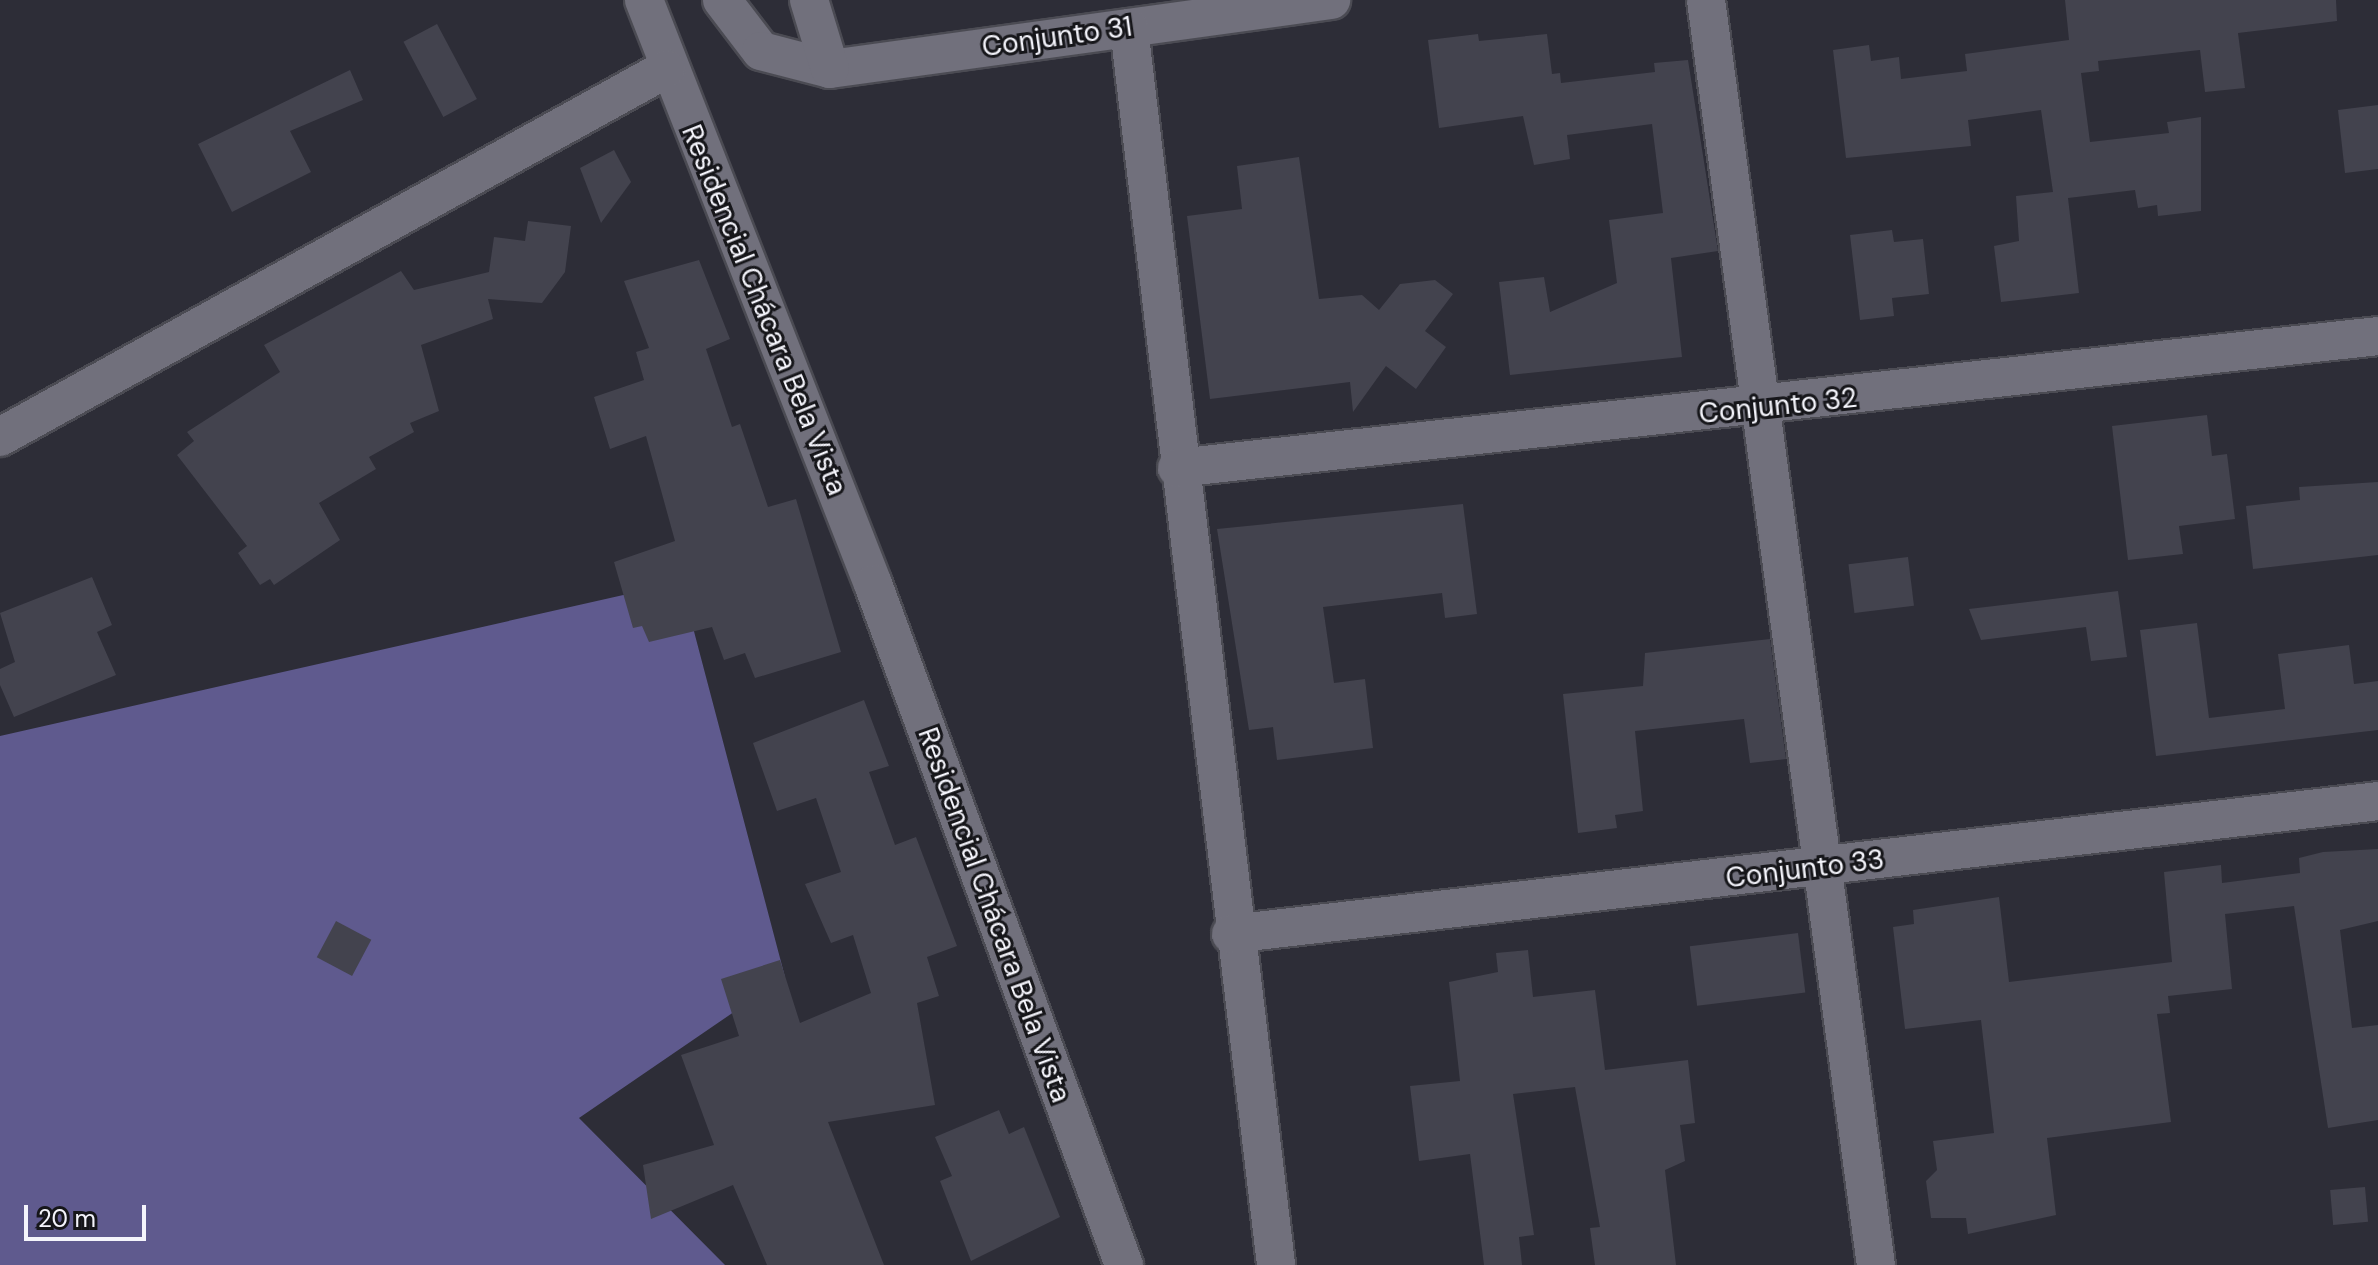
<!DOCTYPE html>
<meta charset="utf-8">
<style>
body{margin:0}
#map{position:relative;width:2378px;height:1265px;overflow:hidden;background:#2d2d37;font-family:"DM Sans",sans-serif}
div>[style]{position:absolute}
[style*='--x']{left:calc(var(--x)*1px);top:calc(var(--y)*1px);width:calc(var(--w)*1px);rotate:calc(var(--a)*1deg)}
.forest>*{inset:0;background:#5f5a8e}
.building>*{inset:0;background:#43434e;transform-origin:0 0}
.roads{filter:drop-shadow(2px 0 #4b4b53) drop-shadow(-2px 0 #4b4b53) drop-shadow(0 2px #4b4b53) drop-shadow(0 -2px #4b4b53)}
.minor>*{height:38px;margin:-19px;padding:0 19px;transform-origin:19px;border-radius:19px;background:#71707c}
span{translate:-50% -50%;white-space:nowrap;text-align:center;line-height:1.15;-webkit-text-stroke:6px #16161a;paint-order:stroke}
.street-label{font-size:28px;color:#f4f4fb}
.scale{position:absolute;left:24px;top:1205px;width:122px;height:36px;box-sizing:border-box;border:4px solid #f4f4fb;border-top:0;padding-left:10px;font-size:24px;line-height:28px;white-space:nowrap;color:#f4f4fb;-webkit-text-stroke:6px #16161a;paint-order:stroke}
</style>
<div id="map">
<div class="forest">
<i style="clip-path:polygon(681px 582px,785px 977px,579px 1118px,725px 1265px,0 1265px,0 736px)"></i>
</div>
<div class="building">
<i style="clip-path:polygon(2065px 0,2336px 0,2337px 21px,2238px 33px,2245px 88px,2205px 92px,2200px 50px,2098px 61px,2099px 71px,2081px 73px,2090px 142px,2169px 133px,2167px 122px,2201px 117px,2201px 211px,2158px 216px,2157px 205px,2138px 208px,2135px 190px,2068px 198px,2079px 293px,2001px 302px,1994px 246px,2019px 241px,2016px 196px,2053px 192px,2041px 110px,1968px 120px,1971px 146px,1846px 158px,1833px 50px,1869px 45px,1871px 61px,1899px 57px,1901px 79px,1967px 71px,1965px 54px,2069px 40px)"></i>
<i style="left:437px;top:24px;width:85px;height:38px;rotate:62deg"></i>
<i style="clip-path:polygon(1478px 34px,1479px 41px,1547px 34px,1552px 74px,1560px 73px,1561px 83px,1655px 72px,1654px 63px,1688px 60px,1718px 251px,1671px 258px,1682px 357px,1510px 375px,1499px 282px,1544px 277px,1550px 312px,1617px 283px,1609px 220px,1663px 213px,1652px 124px,1567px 135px,1570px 159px,1534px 165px,1523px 116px,1439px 128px,1428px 40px)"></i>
<i style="clip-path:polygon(350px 70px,363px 100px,290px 131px,311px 172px,232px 212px,198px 144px)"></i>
<i style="clip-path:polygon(2378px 105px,2378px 169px,2345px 173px,2338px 110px)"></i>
<i style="clip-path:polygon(614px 150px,631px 182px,601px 223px,580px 168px)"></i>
<i style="clip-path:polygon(1299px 157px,1319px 299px,1362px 295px,1379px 310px,1400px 284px,1435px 280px,1453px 294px,1425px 331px,1446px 347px,1416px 389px,1386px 366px,1353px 412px,1350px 382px,1210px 399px,1187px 216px,1242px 209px,1237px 166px)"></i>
<i style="clip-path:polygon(528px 221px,571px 226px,565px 272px,542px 303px,488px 299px,493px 319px,421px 345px,439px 411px,410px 423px,414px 432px,369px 457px,376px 469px,319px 503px,340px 540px,274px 585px,270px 579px,260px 585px,238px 553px,247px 546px,177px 455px,194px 441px,187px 432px,280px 372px,264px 345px,401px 271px,414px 290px,489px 272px,494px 237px,525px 241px)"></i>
<i style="clip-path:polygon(1892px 230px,1894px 242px,1923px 239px,1929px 294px,1892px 298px,1894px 316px,1860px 320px,1850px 235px)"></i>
<i style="clip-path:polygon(699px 260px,730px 339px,706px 349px,732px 427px,740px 424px,768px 507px,796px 499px,841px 652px,755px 678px,745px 653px,724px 660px,712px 627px,649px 642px,642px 626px,633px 628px,614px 562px,675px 541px,646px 436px,610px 449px,594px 397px,644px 380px,636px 352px,649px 348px,624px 281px)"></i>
<i style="clip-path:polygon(2207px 415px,2212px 456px,2227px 454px,2235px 519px,2179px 526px,2183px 554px,2128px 560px,2112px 426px)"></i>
<i style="clip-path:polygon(2378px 482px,2378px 555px,2253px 569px,2246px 506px,2300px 500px,2299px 487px)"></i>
<i style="clip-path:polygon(1463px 504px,1477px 614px,1445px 618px,1442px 593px,1323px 607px,1334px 683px,1365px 679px,1373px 748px,1277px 760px,1273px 727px,1249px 730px,1217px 529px)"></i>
<i style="left:1908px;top:557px;width:49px;height:60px;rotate:83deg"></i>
<i style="clip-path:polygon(92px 577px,112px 625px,97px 632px,116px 675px,14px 717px,0 685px,0 669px,15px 662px,0 613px)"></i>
<i style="clip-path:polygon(2118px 591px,2127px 657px,2091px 661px,2086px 627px,1981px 640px,1969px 609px)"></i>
<i style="clip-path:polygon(2197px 623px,2209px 718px,2285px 709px,2278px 654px,2349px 645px,2354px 684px,2378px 681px,2378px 730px,2156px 756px,2140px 630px)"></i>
<i style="clip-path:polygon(1770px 639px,1786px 759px,1750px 763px,1744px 719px,1635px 731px,1643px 811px,1615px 815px,1617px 828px,1578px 833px,1563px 694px,1643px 686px,1645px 653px)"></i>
<i style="clip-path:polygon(864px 700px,889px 766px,869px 772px,895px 845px,916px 837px,957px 946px,927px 957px,939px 996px,917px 1003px,935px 1105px,828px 1122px,884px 1265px,767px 1265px,733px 1185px,651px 1219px,643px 1165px,714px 1145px,681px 1055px,739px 1036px,721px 979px,780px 960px,800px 1023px,871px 993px,853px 935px,831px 943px,805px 884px,841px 872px,816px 798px,777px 811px,753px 743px)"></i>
<i style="clip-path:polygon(2378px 849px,2378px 921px,2340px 930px,2352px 1028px,2378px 1025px,2378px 1120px,2328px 1128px,2294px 906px,2225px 914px,2232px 989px,2168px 996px,2170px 1013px,2157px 1014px,2171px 1122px,2047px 1138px,2056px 1215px,1968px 1234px,1966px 1218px,1931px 1218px,1926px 1181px,1937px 1170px,1933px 1141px,1994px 1133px,1981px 1020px,1905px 1029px,1893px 927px,1914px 924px,1913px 910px,1999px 897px,2009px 982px,2172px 962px,2164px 872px,2221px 865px,2222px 883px,2300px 873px,2299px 858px,2323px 852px)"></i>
<i style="left:336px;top:921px;width:40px;height:41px;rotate:28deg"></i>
<i style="left:1798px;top:933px;width:60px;height:109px;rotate:83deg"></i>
<i style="clip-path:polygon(1528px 950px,1533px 997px,1595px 990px,1605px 1070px,1688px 1060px,1695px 1123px,1680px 1125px,1685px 1161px,1665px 1170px,1676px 1265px,1595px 1265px,1590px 1228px,1600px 1227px,1575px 1087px,1513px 1094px,1534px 1235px,1519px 1237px,1522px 1265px,1484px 1265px,1470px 1154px,1419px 1161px,1410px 1086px,1460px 1081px,1449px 982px,1498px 972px,1496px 953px)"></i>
<i style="clip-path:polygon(999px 1110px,1009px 1134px,1024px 1127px,1060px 1217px,971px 1261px,940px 1181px,952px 1176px,935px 1137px)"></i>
<i style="left:2365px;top:1187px;width:35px;height:35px;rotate:85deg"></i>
</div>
<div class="roads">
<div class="minor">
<i style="--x:644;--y:0;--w:627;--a:68.59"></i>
<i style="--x:873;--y:584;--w:726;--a:69.77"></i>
<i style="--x:722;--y:0;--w:64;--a:52.6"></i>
<i style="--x:761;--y:51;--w:71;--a:14.6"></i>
<i style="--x:830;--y:69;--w:506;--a:-7.84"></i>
<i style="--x:809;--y:0;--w:72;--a:73.1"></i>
<i style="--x:1706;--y:0;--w:1276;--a:82.35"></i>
<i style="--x:1129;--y:28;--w:1246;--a:83.22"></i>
<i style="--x:0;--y:437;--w:761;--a:-28.92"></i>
<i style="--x:1177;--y:468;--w:1208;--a:-6.27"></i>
<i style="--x:1231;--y:934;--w:1155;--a:-6.61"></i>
</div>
</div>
<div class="street-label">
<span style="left:1057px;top:37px;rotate:-8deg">Conjunto 31</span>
<span style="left:764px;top:310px;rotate:68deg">Residencial Chácara Bela Vista</span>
<span style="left:1778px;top:406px;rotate:-6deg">Conjunto 32</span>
<span style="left:1805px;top:869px;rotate:-7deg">Conjunto 33</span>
<span style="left:994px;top:915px;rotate:70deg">Residencial Chácara Bela Vista</span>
</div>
<div class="scale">20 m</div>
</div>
